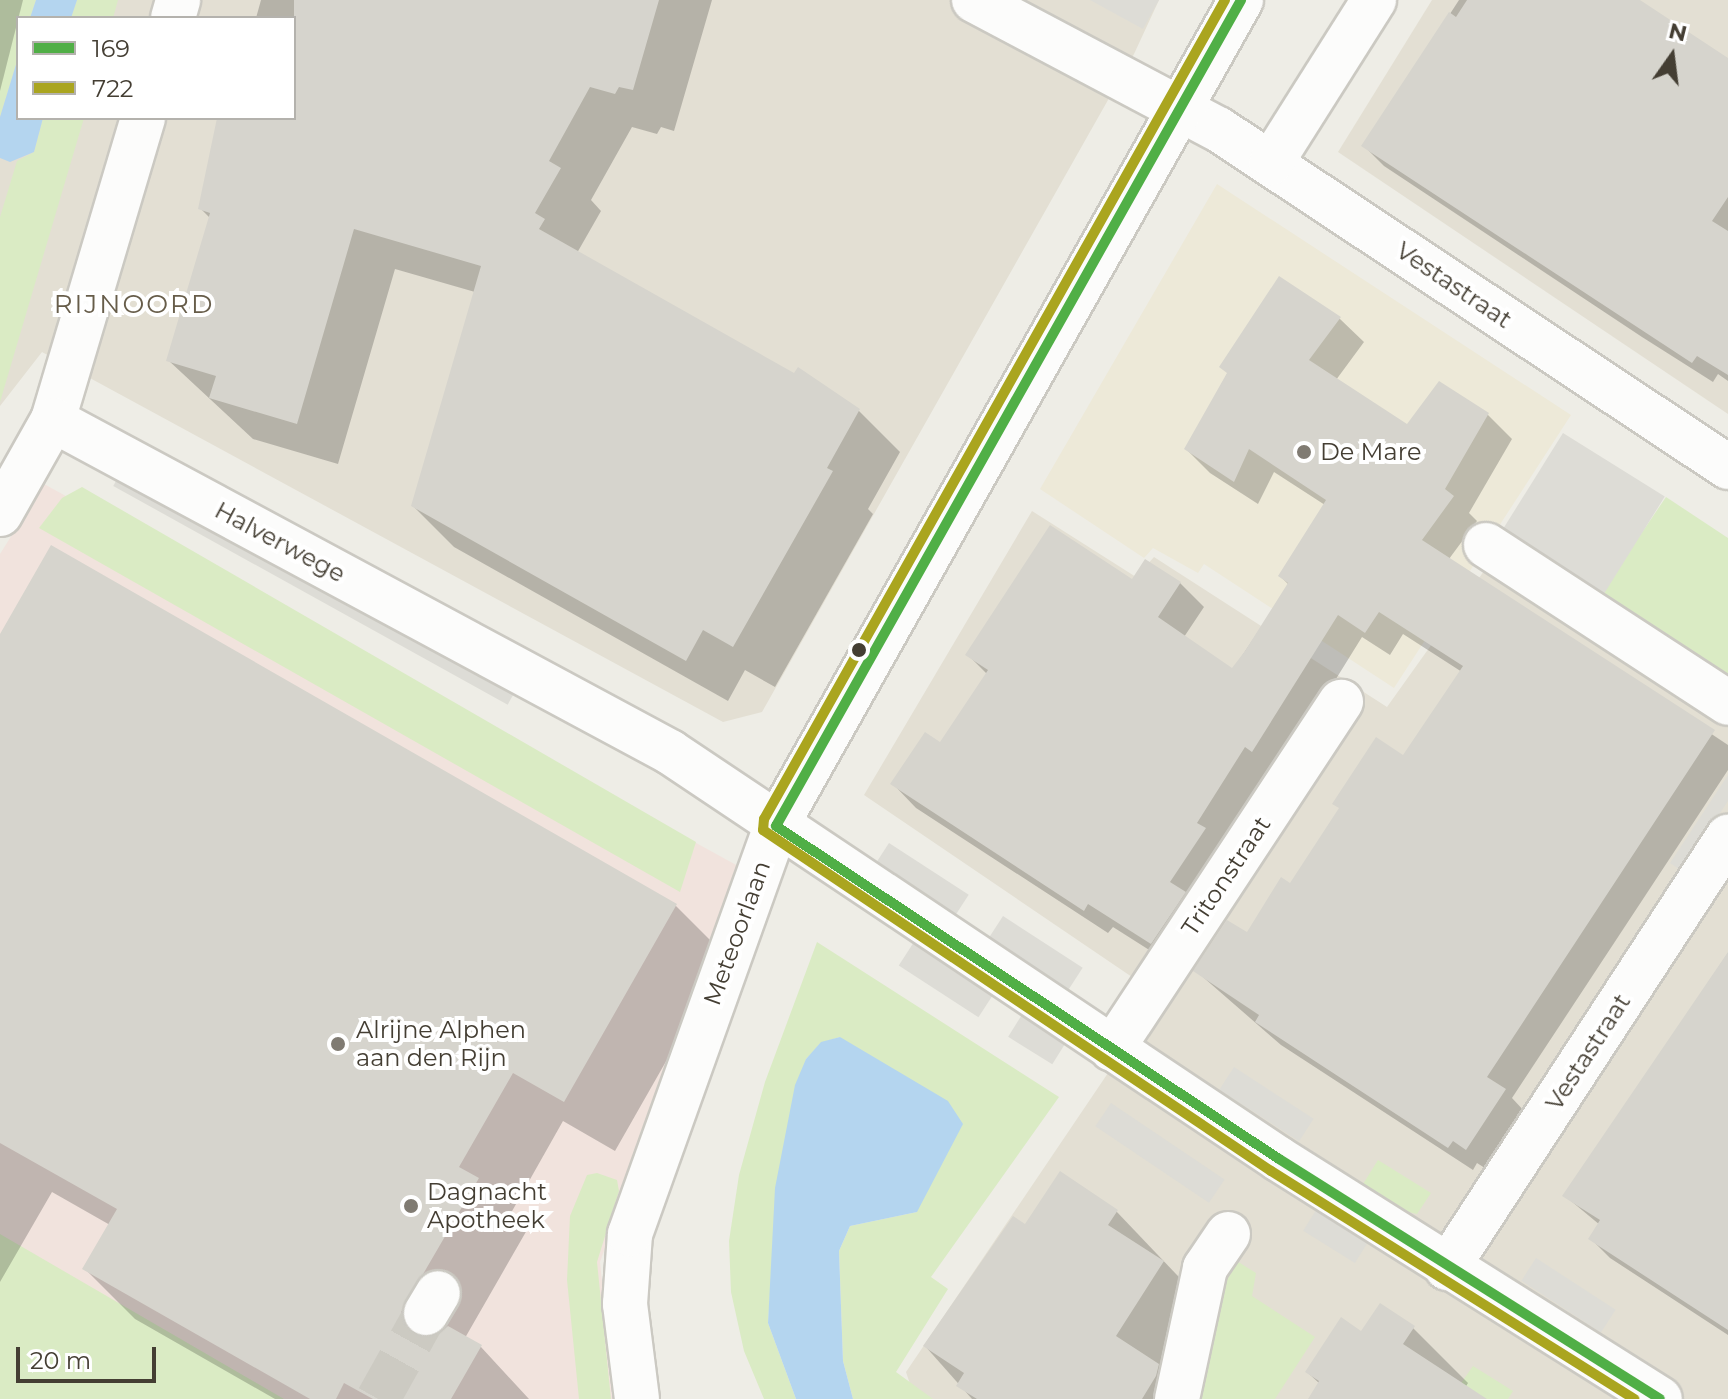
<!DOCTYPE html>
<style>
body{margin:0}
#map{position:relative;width:1728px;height:1399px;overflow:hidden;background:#eeede6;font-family:Montserrat,sans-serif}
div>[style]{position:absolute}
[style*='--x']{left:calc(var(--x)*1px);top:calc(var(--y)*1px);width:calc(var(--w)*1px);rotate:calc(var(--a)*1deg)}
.residential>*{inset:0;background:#e3dfd3}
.education>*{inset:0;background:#ede9d8}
.medical>*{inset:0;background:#f1e3dd}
.green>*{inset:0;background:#daebc4}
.parking>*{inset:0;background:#dddcd6;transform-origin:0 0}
.water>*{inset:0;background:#b4d5ef}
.shadow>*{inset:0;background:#0003}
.building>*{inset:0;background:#d6d4cd}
.minor-tunnel>*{height:44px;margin-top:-22px;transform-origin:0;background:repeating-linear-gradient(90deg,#cccac2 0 44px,transparent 0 66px)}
.roads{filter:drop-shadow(2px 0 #cbc9c2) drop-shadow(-2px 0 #cbc9c2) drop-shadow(0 2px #cbc9c2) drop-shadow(0 -2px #cbc9c2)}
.minor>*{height:44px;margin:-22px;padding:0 22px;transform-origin:22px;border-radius:22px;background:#fcfcfb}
.bus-1>*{height:10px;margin:-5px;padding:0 5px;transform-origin:5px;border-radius:5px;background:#50af46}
.bus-2>*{height:10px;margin:-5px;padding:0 5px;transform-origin:5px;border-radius:5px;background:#aaa51f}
.dots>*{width:22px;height:22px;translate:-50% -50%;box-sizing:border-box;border:4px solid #fff;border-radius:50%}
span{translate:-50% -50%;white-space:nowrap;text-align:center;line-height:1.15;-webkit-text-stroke:8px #fff;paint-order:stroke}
.street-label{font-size:24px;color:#443e33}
.poi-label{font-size:24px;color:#443e33}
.left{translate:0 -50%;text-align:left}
.neighbourhood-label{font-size:26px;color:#675d4a;letter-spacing:2px}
.legend{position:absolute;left:16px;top:16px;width:280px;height:104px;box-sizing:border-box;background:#fff;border:2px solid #b4b2ad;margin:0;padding:10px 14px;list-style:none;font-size:24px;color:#443e33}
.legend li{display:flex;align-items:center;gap:16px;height:40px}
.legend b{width:40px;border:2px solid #b4b2ad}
.north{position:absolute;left:1632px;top:16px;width:80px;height:80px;-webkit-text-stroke:6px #fff;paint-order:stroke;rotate:14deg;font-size:22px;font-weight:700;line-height:32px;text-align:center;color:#443e33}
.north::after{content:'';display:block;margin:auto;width:28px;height:36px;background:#443e33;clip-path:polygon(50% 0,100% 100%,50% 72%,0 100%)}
.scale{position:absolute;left:16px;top:1347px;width:140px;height:36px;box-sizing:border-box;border:4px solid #443e33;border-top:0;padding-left:10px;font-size:24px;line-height:28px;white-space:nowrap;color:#443e33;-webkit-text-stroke:6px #fff;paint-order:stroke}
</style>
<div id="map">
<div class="residential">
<i style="clip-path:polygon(evenodd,0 0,1159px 0,1134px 54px,762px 712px,723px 722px,42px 352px,0 406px,0 0,18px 18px,294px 18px,294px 118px,18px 118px,18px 18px)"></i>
<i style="clip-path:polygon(1432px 0,1728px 0,1728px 414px,1338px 152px)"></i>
<i style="clip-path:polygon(1032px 511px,1136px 577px,1154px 557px,1387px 707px,1489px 564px,1728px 718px,1728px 1399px,915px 1399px,906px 1372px,1160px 996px,864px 795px)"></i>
</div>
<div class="education">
<i style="clip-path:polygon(1217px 184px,1571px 415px,1394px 688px,1204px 564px,1198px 573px,1153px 548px,1144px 558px,1040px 489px)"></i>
</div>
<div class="medical">
<i style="clip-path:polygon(44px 484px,738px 866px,600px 1262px,614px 1399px,0 1399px,0 554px)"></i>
</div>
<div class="green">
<i style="clip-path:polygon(0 0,36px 0,30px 18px,18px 18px,18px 58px,0 117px)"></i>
<i style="clip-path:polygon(77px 0,118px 0,113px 18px,71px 18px)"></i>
<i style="clip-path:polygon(43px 118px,84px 118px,0 402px,0 217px,17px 161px,34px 152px)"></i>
<i style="clip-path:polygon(82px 487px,696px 842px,680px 892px,39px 528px,62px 498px)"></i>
<i style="clip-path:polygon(1666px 497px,1728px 538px,1728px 692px,1594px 603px)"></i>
<i style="clip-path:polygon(817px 942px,1059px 1097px,931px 1277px,948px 1289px,896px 1372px,933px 1399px,853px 1399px,843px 1361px,839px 1251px,850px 1226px,917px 1212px,840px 1037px,821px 1043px,806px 1059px,771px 1280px,768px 1323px,796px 1399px,764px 1399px,744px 1351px,731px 1292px,729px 1241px,739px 1175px,765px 1082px)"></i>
<i style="clip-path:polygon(1378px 1160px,1431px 1193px,1417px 1214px,1404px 1211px,1363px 1184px)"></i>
<i style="clip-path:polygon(597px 1173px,617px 1180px,619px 1191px,597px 1262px,611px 1399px,579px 1399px,567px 1280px,570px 1216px,587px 1175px)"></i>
<i style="clip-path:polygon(0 1234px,284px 1399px,0 1399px)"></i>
<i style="clip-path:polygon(1227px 1255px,1256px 1273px,1252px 1296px,1315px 1337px,1275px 1399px,1187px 1399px)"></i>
<i style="clip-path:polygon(1473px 1366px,1513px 1391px,1508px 1399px,1450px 1399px)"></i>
</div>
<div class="parking">
<i style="clip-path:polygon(1090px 0,1159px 0,1143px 29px)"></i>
<i style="left:1563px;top:433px;width:120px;height:122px;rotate:32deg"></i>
<i style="left:121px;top:472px;width:451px;height:16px;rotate:29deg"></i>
<i style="clip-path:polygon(1728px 775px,1728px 801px,1682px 871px,1670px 863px)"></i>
<i style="left:889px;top:843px;width:95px;height:28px;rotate:33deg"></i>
<i style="left:1003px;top:916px;width:95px;height:27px;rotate:33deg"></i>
<i style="left:914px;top:942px;width:95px;height:28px;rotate:33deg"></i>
<i style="left:1023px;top:1013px;width:52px;height:28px;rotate:32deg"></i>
<i style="left:1234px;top:1067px;width:95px;height:27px;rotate:33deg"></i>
<i style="left:1111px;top:1103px;width:137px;height:28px;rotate:34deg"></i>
<i style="left:1318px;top:1207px;width:61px;height:28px;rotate:32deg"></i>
<i style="left:1536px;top:1258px;width:95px;height:27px;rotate:33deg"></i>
</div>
<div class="water">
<i style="clip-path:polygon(36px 0,77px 0,71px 18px,30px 18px)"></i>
<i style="clip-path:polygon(18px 58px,18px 118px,43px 118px,34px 152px,10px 162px,0 158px,0 117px)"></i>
<i style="clip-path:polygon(840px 1037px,948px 1101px,963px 1124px,917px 1212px,850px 1226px,839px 1251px,843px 1361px,853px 1399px,796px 1399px,768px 1323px,775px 1188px,795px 1085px,806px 1059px,821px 1042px)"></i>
</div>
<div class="shadow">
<i style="clip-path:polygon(0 0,23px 0,0 91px)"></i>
<i style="clip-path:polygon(261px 0,712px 0,674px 131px,661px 127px,657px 134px,632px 127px,591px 200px,601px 211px,577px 253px,859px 411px,900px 452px,868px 509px,873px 514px,775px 687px,745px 670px,728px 701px,454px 547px,413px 506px,475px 292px,395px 269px,338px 464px,253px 439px,168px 360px,210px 218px,200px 208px,220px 118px,294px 118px,294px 18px,256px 18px)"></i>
<i style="clip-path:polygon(1459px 0,1638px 0,1728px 59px,1728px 381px,1718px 374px,1713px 382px,1642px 337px,1384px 166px,1364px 146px)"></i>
<i style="clip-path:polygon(1279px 279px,1340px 319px,1364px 342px,1336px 380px,1408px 426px,1440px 383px,1488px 415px,1512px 439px,1469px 513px,1477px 521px,1449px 559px,1728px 745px,1728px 770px,1512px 1098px,1528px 1115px,1491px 1172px,1477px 1163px,1473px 1170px,1281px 1045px,1196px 971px,1248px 935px,1403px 757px,1462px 672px,1403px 634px,1390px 655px,1362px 637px,1277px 774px,1269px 769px,1221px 846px,1176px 967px,1113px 927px,1108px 933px,916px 808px,893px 784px,941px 744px,987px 674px,968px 655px,1132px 582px,1180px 583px,1204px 607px,1184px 637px,1232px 671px,1289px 585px,1280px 576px,1325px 505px,1274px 472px,1258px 504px,1210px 473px,1186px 449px)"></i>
<i style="clip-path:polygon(0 638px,676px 906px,726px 956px,615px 1151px,563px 1121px,511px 1213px,527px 1230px,465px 1338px,481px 1347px,529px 1399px,275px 1399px,135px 1319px,85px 1269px,110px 1225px,52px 1192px,0 1282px)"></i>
<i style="clip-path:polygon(1728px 953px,1728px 1335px,1610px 1258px,1591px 1239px,1600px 1225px,1565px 1196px)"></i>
<i style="clip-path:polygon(1116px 1211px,1217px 1317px,1191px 1399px,972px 1399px,925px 1346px,1026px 1227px)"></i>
<i style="clip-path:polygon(1413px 1328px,1468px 1383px,1465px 1388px,1476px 1399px,1316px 1399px,1320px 1384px,1307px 1372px,1362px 1334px)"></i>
</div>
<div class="building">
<i style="clip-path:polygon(294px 0,659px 0,633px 90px,619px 87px,615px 94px,590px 87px,549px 161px,561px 168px,535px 213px,545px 219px,539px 229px,794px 373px,798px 367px,860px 409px,827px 468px,833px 471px,733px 647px,703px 630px,686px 661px,411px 506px,481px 266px,354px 229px,297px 424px,209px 398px,216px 376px,166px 361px,210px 213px,198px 209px,217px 118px,294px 118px)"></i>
<i style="clip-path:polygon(1467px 0,1640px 0,1728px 58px,1728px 197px,1712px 221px,1728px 231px,1728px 375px,1697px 356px,1692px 363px,1361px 146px,1449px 12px,1456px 17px)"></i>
<i style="clip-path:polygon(1279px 276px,1341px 317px,1309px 360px,1407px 424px,1439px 381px,1489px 413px,1445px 489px,1454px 496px,1422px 540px,1715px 730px,1487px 1077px,1506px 1089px,1466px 1150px,1453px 1141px,1448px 1148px,1255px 1022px,1259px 1015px,1193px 971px,1227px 920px,1247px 932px,1281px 877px,1290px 883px,1339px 808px,1332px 804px,1376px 737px,1403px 755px,1463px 666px,1379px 612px,1365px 633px,1338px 615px,1252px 752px,1245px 747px,1197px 823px,1206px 828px,1170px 882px,1186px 892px,1151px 944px,1088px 904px,1084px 911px,890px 784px,925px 732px,940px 742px,988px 670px,965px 655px,1050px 525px,1132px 579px,1145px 559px,1181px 582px,1158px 617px,1232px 668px,1245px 651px,1288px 583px,1278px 576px,1326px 500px,1249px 449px,1234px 482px,1184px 449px,1227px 373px,1219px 367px)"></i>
<i style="clip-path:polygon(51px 545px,677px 904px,564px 1102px,513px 1073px,459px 1167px,479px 1178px,401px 1312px,414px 1335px,437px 1335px,448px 1326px,482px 1345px,451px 1399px,373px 1399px,344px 1383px,336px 1399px,310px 1399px,82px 1269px,117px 1209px,0 1143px,0 634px)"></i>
<i style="clip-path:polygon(1728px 952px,1728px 1330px,1588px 1239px,1600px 1220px,1562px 1196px)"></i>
<i style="clip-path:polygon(1060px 1171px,1118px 1210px,1108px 1225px,1164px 1261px,1116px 1336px,1159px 1364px,1156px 1376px,1142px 1399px,977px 1399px,956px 1386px,964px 1373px,923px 1346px,1013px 1216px,1025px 1224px)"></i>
<i style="clip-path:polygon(1380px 1303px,1415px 1326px,1403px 1344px,1487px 1399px,1308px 1399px,1319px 1381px,1305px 1372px,1341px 1317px,1361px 1331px)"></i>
</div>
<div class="minor-tunnel">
<i style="--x:378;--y:1399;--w:98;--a:-60.8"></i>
</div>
<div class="roads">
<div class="minor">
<i style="--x:974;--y:0;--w:276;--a:27.9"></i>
<i style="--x:1218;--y:129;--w:612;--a:33.53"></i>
<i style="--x:173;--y:18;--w:19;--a:-74"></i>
<i style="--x:143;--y:118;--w:315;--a:106.6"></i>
<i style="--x:53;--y:420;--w:701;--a:28.28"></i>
<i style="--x:670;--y:752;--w:732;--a:33.76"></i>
<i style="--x:1279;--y:1159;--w:450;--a:32.2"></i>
<i style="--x:1271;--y:163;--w:193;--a:-57.7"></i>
<i style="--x:0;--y:514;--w:108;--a:-60.6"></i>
<i style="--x:1486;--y:545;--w:289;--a:33.1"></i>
<i style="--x:1112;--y:1049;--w:416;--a:-56.6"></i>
<i style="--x:1447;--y:1268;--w:515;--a:-56.9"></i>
<i style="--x:426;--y:1313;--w:23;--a:-59"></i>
<i style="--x:637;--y:1399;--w:96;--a:-97.2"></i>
<i style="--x:625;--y:1304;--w:70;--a:-85.9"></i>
<i style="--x:630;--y:1234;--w:433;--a:-70.3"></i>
<i style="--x:776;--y:826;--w:948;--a:-60.62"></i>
<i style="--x:1177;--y:1399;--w:134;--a:-77.9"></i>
<i style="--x:1205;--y:1268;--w:41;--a:-55.9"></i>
</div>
</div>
<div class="bus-1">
<i style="--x:776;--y:826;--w:603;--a:33.51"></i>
<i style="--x:1279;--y:1159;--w:450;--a:32.2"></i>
<i style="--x:776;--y:826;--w:948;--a:-60.62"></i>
</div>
<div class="bus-2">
<i style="--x:1225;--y:0;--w:940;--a:119.37"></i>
<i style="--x:764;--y:819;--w:11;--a:95"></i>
<i style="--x:763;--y:830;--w:612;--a:33.87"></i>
<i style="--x:1271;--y:1171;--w:429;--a:32.1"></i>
</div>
<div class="dots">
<i style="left:1304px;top:452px;background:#807b72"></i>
<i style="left:859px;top:650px;background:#443e33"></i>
<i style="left:338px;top:1044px;background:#807b72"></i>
<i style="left:411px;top:1206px;background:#807b72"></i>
</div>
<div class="street-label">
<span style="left:1454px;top:285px;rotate:34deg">Vestastraat</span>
<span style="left:280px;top:542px;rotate:28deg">Halverwege</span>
<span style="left:1226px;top:876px;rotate:-56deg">Tritonstraat</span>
<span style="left:737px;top:933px;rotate:-70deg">Meteoorlaan</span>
<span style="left:1588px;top:1052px;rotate:-57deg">Vestastraat</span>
</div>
<div class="poi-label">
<span class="left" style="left:1320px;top:452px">De Mare</span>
<span class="left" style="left:356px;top:1044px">Alrijne Alphen<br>aan den Rijn</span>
<span class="left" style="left:427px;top:1206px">Dagnacht<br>Apotheek</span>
</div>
<div class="neighbourhood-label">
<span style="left:134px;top:305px">RIJNOORD</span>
</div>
<ul class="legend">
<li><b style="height:10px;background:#50af46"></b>169</li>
<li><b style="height:10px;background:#aaa51f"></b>722</li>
</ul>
<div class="north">N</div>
<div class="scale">20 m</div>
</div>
